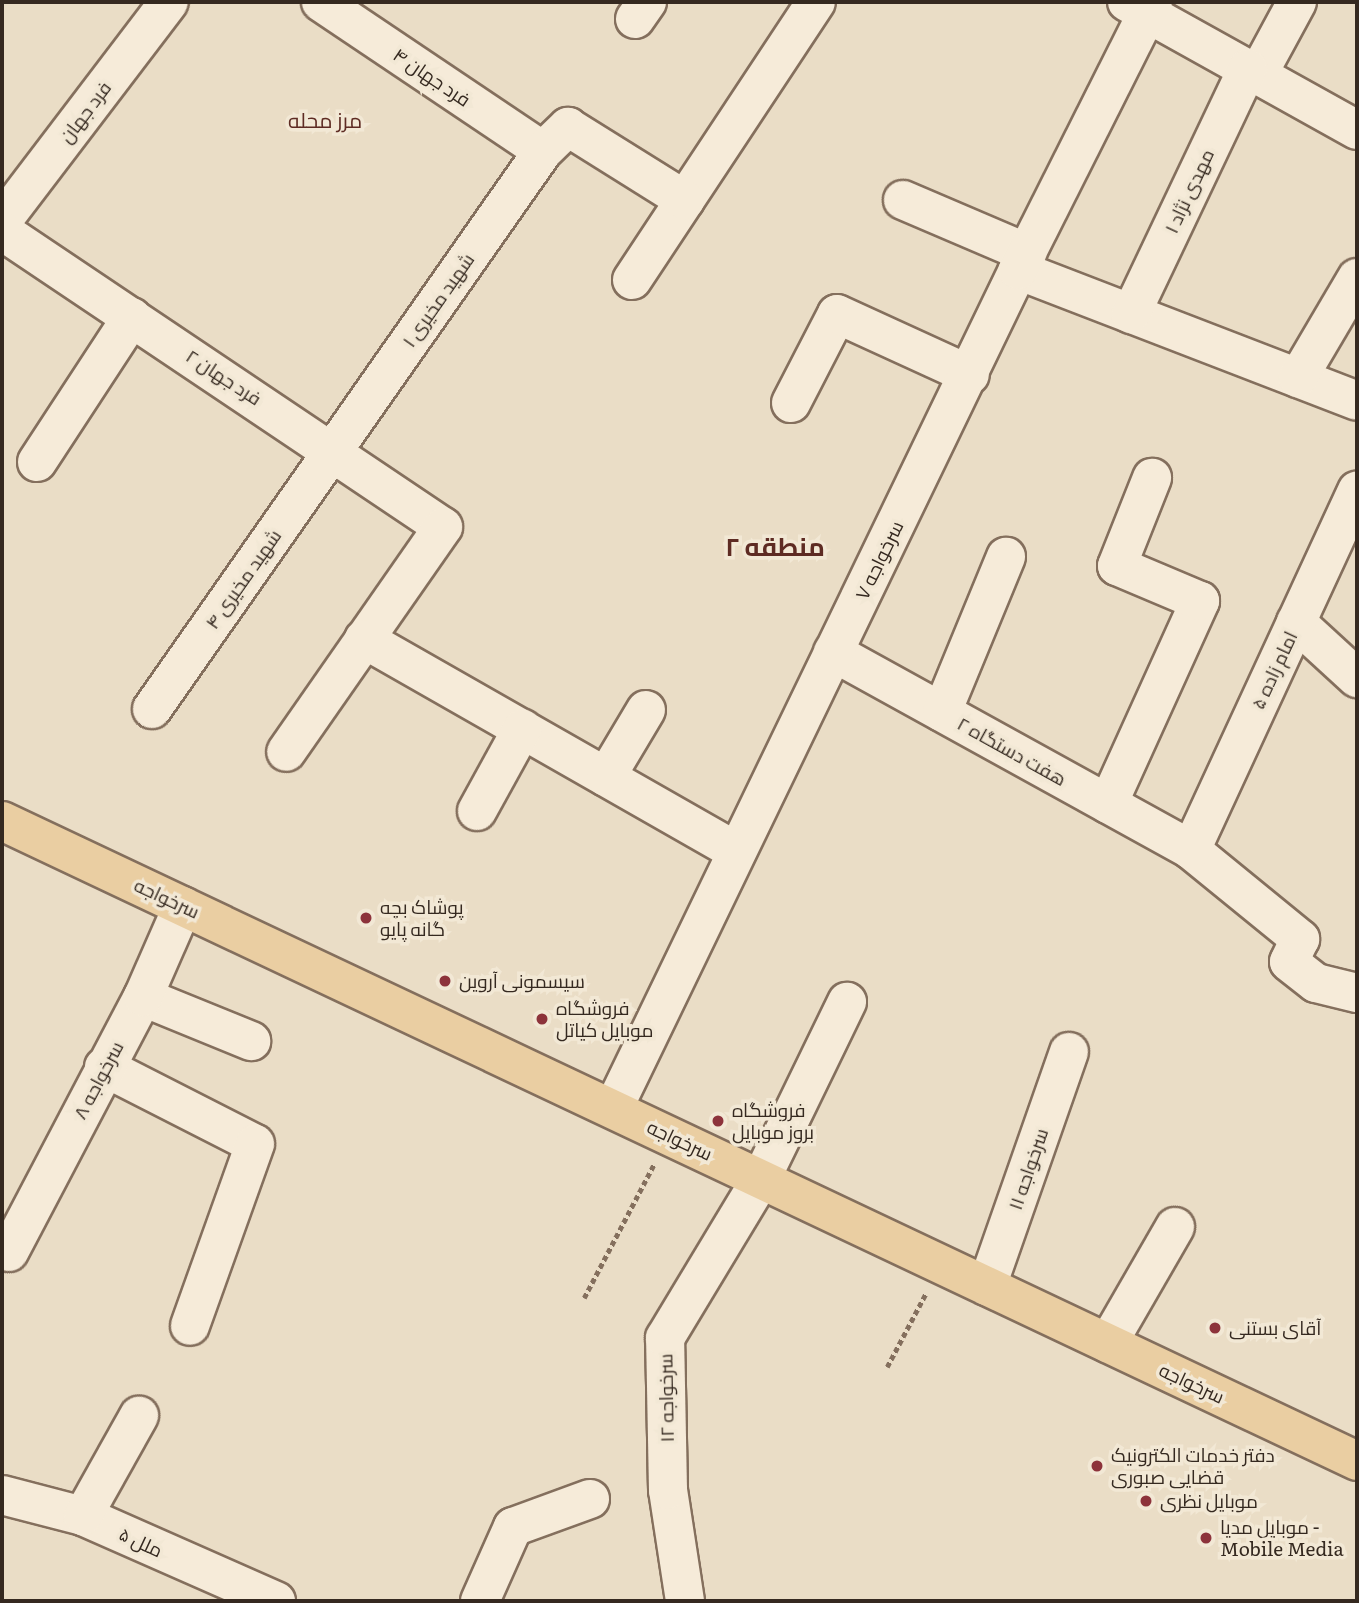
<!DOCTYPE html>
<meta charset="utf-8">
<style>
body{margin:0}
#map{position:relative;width:1359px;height:1603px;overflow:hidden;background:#eaddc6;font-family:Literata,Cairo,serif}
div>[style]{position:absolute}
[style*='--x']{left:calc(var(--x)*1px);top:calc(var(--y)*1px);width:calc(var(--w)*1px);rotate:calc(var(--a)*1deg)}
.path>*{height:4.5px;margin-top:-2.25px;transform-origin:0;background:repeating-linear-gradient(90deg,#846f5d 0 5px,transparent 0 8.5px)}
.roads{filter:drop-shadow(2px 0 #846f5d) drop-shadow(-2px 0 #846f5d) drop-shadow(0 2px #846f5d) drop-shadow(0 -2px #846f5d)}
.minor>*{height:38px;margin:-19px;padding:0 19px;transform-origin:19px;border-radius:19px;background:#f6ebd9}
.major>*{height:38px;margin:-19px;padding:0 19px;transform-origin:19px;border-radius:19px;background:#eacea2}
.dots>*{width:19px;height:19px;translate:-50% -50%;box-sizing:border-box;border:4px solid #f2e8d5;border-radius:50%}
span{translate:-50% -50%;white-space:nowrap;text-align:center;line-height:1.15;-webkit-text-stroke:7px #f2e8d5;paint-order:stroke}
.street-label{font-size:19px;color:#352920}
.poi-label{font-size:19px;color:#352920}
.left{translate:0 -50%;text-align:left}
.neighbourhood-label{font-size:21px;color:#5e2b23}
.district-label{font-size:26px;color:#5e2b23;font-weight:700}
.frame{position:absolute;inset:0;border:4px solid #352920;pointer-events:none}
</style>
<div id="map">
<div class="path">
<i style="--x:584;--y:1298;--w:151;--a:-62.4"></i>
<i style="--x:887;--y:1367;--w:84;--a:-62.2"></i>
</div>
<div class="roads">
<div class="minor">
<i style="--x:321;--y:2;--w:267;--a:33.9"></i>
<i style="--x:1127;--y:2;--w:263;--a:29.1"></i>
<i style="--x:635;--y:19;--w:21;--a:-55"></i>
<i style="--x:1258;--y:74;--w:82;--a:-61.6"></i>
<i style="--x:903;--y:200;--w:135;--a:23.1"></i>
<i style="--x:2;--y:221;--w:275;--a:-52.7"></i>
<i style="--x:2;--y:231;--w:531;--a:33.87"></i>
<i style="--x:443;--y:527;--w:274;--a:124.9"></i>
<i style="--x:1018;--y:270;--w:363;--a:21.1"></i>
<i style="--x:632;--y:280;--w:333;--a:-56.5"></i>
<i style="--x:1131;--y:314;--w:272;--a:-64.6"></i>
<i style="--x:1298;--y:378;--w:116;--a:-59.5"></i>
<i style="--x:791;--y:403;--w:100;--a:-62.7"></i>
<i style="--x:837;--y:314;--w:146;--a:24.6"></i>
<i style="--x:37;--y:462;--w:173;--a:-56.8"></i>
<i style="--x:1296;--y:622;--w:83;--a:42.6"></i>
<i style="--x:364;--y:639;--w:427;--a:29.7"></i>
<i style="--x:833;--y:652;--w:409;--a:28.9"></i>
<i style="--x:1191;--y:850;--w:141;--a:39.2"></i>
<i style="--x:1300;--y:939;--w:25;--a:116"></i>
<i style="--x:1289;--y:962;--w:34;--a:38"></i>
<i style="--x:1316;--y:983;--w:42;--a:13.7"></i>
<i style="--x:152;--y:709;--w:681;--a:-54.98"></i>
<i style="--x:543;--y:151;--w:35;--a:-44"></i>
<i style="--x:568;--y:127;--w:138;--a:32"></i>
<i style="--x:942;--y:712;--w:168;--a:-67.6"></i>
<i style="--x:606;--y:777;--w:78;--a:-59.2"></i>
<i style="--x:1108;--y:804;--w:223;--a:-65.6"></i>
<i style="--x:1200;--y:601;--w:90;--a:-157.1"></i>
<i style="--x:1117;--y:566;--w:95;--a:-68.3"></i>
<i style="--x:477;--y:811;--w:94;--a:-61.2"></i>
<i style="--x:1191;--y:850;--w:396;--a:-65.2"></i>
<i style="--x:143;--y:997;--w:117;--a:22.2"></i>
<i style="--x:104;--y:1067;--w:169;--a:27"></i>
<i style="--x:255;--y:1144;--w:193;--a:109.7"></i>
<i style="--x:613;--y:1109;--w:932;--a:-64.23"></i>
<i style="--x:1018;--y:270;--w:300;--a:-63.3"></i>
<i style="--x:9;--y:1252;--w:288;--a:-62.3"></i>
<i style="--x:143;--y:997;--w:99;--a:-66.3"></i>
<i style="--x:987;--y:1286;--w:248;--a:-70.7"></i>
<i style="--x:1108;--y:1343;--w:134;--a:-60"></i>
<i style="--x:2;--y:1495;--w:84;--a:14.5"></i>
<i style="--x:83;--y:1516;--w:211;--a:23.8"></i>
<i style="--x:83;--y:1516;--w:115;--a:-60.8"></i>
<i style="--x:480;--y:1601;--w:81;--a:-66"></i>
<i style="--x:513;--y:1527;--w:82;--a:-20"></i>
<i style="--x:685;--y:1601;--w:112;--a:-98.7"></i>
<i style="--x:668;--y:1490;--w:152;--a:-91.1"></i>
<i style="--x:665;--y:1338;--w:186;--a:-58.9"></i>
<i style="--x:761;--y:1179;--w:197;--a:-64.1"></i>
</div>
<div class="major">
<i style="--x:2;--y:821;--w:1499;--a:25.28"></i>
</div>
</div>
<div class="dots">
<i style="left:366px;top:918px;background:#8d333b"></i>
<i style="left:445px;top:981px;background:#8d333b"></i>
<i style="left:542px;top:1019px;background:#8d333b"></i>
<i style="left:718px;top:1121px;background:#8d333b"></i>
<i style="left:1215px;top:1328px;background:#8d333b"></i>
<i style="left:1097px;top:1466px;background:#8d333b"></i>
<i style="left:1146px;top:1501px;background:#8d333b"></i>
<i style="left:1206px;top:1538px;background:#8d333b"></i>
</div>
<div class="street-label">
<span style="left:432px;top:77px;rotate:34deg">۴ فرد جهان</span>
<span style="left:85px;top:112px;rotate:-53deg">فرد جهان</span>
<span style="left:1189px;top:191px;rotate:-65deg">۱ مهدی نژاد</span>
<span style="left:438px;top:300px;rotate:-55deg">شهید مخیری ۱</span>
<span style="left:224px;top:377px;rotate:33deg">۲ فرد جهان</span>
<span style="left:879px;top:560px;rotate:-64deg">سرخواجه ۷</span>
<span style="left:243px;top:579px;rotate:-55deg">۴ شهید مخیری</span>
<span style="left:1274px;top:670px;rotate:-65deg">۵ امام زاده</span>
<span style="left:1012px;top:751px;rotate:29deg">هفت دستگاه ۲</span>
<span style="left:167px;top:898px;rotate:25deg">سرخواجه</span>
<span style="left:98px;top:1080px;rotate:-62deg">۸ سرخواجه</span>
<span style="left:680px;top:1140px;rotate:25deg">سرخواجه</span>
<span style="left:1028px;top:1169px;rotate:-71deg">۱۱ سرخواجه</span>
<span style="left:1192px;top:1383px;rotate:25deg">سرخواجه</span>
<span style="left:666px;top:1398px;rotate:-91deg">۱۲ سرخواجه</span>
<span style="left:141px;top:1542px;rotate:25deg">ملل ۵</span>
</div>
<div class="poi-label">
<span class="left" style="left:380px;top:918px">پوشاک بچه<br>گانه پایو</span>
<span class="left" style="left:459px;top:981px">سیسمونی آروین</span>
<span class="left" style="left:556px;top:1019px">فروشگاه<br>موبایل کیاتل</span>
<span class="left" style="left:732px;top:1121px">فروشگاه<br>بروز موبایل</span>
<span class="left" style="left:1229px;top:1328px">آقای بستنی</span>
<span class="left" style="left:1111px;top:1466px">دفتر خدمات الکترونیک<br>قضایی صبوری</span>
<span class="left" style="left:1160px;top:1501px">موبایل نظری</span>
<span class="left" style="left:1220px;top:1538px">موبایل مدیا -<br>Mobile Media</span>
</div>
<div class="neighbourhood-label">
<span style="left:325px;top:119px">مرز محله</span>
</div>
<div class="district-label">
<span style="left:775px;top:545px">منطقه ۲</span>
</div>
<div class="frame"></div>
</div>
